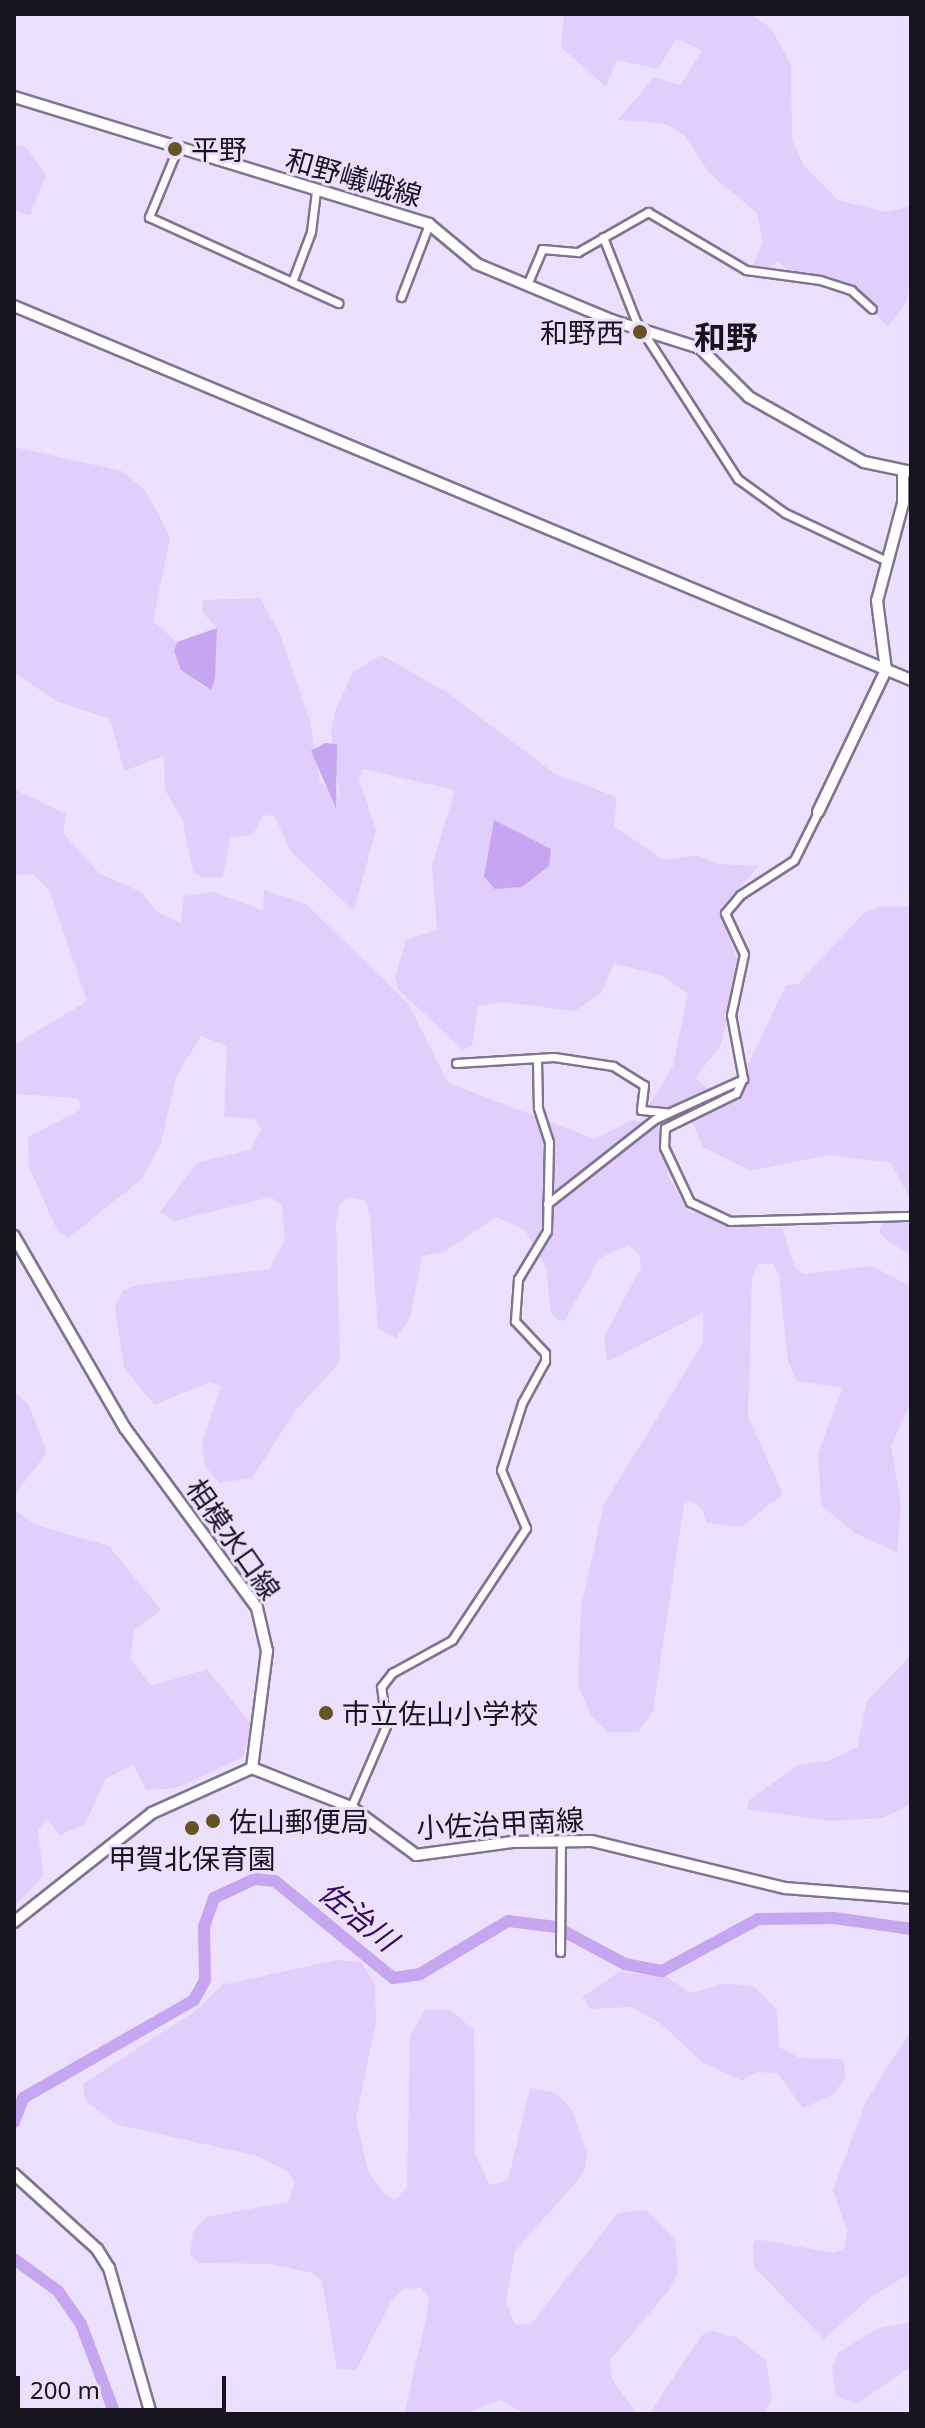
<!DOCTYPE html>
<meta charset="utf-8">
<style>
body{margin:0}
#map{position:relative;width:925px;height:2428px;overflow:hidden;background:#ece0ff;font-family:"Noto Sans","Noto Sans JP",sans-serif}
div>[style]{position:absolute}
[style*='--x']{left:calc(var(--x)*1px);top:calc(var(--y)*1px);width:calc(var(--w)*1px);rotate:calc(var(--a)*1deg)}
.green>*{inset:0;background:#e2cefd}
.water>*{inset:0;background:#c7a6f1}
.river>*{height:12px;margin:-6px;padding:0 6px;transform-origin:6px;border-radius:6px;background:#c7a6f1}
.roads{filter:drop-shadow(2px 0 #807490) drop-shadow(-2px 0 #807490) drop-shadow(0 2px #807490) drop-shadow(0 -2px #807490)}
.street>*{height:7px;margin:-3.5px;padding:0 3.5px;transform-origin:3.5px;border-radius:3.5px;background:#fff}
.secondary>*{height:10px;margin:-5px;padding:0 5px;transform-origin:5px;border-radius:5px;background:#fff}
.dots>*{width:22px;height:22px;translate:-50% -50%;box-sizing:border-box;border:4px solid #ece0ff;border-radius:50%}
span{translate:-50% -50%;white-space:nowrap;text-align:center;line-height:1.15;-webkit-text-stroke:6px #ece0ff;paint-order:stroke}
.poi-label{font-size:28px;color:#18141e}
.left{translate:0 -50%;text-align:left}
.right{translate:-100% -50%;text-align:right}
.street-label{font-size:28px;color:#18141e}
.water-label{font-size:30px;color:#3a0660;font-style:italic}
.quarter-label{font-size:32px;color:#18141e;font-weight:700}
.frame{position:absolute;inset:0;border:16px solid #18141e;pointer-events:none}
.scale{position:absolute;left:16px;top:2376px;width:210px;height:36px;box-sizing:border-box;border:4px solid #18141e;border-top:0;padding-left:10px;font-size:24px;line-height:28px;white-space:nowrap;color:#18141e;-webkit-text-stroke:6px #ece0ff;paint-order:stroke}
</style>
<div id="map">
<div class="green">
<i style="clip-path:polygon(564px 14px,750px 14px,771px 28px,791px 65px,792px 140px,804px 166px,838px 200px,886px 212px,911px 206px,911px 278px,906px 302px,888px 327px,855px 290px,790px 272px,778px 261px,768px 271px,753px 265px,763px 242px,757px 213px,709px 173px,685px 136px,666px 124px,618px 120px,654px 77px,680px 85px,702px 50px,676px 39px,658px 69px,617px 60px,606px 87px,561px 47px)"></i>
<i style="clip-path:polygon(14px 145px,26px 147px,46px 175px,30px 215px,14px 211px)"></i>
<i style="clip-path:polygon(14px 447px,122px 471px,146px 491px,170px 537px,153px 621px,177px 642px,174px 651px,200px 685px,211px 690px,217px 628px,202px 612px,203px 600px,260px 598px,280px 634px,310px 721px,320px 782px,340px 798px,331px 732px,335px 711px,353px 672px,381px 655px,445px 691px,555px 774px,617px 797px,614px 826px,664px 860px,697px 855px,717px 864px,759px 866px,719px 909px,739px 966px,721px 1045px,695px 1078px,710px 1090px,650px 1115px,650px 1104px,673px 1066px,688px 994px,661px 975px,614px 964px,601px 993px,575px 1011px,501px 1002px,478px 1006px,472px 1045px,463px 1050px,398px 989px,395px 977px,406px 940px,437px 930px,432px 866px,455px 790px,363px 769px,359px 779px,376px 830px,354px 911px,291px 852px,274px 815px,263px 816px,253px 834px,230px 838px,223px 877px,202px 878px,193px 871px,182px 819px,165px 790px,164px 756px,124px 771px,110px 719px,56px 701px,14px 672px)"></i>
<i style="clip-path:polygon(14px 789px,66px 814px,63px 833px,99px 873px,141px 892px,157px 912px,181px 923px,184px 896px,213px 892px,263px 910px,264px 890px,306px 904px,408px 1003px,448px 1083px,595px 1139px,632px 1120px,660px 1125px,668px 1175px,688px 1211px,743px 1226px,782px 1228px,795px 1268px,804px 1274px,872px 1266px,911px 1287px,911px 1402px,891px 1446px,901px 1504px,897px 1552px,856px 1534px,821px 1505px,818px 1454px,842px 1388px,797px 1381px,788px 1361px,779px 1275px,773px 1264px,759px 1264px,752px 1276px,748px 1416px,783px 1494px,741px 1527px,707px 1523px,702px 1509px,690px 1500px,684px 1505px,653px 1711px,638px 1732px,608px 1732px,592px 1717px,578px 1685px,581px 1607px,604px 1504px,703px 1343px,703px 1313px,607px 1362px,604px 1337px,641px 1267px,639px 1254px,628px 1245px,600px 1258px,565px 1320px,558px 1320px,551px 1313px,546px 1268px,525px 1230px,496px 1217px,444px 1252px,422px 1256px,410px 1318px,396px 1338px,378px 1329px,370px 1217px,365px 1201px,349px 1197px,340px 1204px,336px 1222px,340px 1362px,296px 1410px,252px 1478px,220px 1483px,205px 1466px,202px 1443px,221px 1386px,210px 1382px,154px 1405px,124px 1367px,115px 1308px,123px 1290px,137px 1285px,269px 1269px,285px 1240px,282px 1206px,271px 1197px,174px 1221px,160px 1212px,198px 1162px,250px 1150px,261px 1130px,256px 1120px,224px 1116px,227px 1046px,201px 1036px,176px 1077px,161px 1144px,142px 1179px,68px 1238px,57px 1230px,29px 1167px,28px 1137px,80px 1110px,80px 1103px,76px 1098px,14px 1094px,14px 1045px,87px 1001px,49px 890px,33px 874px,14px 875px)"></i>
<i style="clip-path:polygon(882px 906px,911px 907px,911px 1201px,891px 1163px,829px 1155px,751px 1171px,703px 1147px,691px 1119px,730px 1102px,786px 985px,798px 984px,864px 913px)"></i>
<i style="clip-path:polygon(884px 1222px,911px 1223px,911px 1255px,886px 1240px,879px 1231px)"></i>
<i style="clip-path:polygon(14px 1391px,29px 1405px,47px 1452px,14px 1496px)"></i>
<i style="clip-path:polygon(14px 1510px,36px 1525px,109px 1546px,161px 1610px,135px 1629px,130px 1658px,151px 1686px,207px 1669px,252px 1725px,243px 1757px,177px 1788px,146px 1790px,133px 1764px,106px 1779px,85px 1824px,60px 1835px,47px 1819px,38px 1830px,43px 1876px,14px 1907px)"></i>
<i style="clip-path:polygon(911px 1655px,911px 1804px,883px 1818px,831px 1821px,747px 1809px,749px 1800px,798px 1765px,828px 1761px,857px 1747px,867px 1701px)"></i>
<i style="clip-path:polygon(336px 1960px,361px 1962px,375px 1984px,376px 2023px,356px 2118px,368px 2172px,385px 2194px,395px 2200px,407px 2187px,410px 2036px,425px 2010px,450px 2010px,474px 2030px,475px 2154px,490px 2185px,508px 2180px,530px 2088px,556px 2093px,572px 2110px,587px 2153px,584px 2173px,515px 2251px,506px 2301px,515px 2325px,531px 2324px,618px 2213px,646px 2210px,675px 2239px,678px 2272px,669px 2290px,610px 2360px,612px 2379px,637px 2414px,525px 2414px,500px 2400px,465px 2414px,404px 2414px,426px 2320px,429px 2297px,421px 2288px,404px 2289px,392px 2300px,356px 2370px,337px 2369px,322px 2281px,312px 2273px,270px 2264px,199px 2263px,190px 2255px,193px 2232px,206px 2217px,288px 2202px,295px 2182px,287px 2171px,257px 2156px,115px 2124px,85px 2100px,83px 2084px,197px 2010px,222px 1985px)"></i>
<i style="clip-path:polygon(619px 1972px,667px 1977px,690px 1993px,727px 1983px,755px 1987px,777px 2010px,779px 2047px,800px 2058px,843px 2059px,846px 2077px,833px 2095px,803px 2108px,777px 2073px,756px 2072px,742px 2081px,702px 2062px,660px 2023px,631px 2007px,590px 2009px,582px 1997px)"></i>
<i style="clip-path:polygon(911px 2030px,911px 2273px,872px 2296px,824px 2339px,754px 2267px,753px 2244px,756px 2239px,835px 2253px,844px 2248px,847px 2231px,833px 2190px,866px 2101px)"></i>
<i style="clip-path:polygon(911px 2322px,911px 2366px,857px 2404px,836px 2396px,832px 2368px,838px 2353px,876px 2329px)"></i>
<i style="clip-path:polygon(712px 2331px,736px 2337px,766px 2360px,772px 2399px,765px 2414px,649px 2414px,702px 2335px)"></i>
</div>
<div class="water">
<i style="clip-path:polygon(217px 628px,215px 678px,211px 690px,181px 670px,174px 651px,177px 642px)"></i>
<i style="clip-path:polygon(325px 743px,337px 744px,336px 808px,311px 751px)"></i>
<i style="clip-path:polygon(494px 820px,551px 849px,549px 866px,522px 887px,495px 889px,484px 877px)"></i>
</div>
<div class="river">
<i style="--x:14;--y:2122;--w:26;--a:-69"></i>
<i style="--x:23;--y:2098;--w:197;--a:-29.8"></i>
<i style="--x:194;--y:2000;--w:23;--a:-61"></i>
<i style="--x:205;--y:1980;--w:53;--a:-91.1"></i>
<i style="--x:204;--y:1927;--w:31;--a:-71"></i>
<i style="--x:214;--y:1898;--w:45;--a:-24.9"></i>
<i style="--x:255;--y:1879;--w:20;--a:6"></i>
<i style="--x:275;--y:1881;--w:153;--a:39.4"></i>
<i style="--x:393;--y:1978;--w:27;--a:-8"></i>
<i style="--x:420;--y:1974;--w:103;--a:-31.1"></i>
<i style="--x:508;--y:1921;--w:48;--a:7.1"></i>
<i style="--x:556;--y:1927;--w:78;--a:28.2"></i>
<i style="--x:625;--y:1964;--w:38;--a:11"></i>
<i style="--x:662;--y:1971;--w:109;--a:-28.4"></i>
<i style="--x:758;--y:1919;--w:76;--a:-0.8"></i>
<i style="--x:834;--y:1918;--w:78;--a:8.1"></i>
<i style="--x:14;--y:2259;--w:54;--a:36"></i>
<i style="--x:58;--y:2291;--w:40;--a:55.1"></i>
<i style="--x:81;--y:2324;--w:96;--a:69.3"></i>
</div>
<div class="roads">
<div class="street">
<i style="--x:178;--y:147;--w:76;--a:112.5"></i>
<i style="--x:149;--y:217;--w:157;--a:24.4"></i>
<i style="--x:316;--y:191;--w:41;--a:97"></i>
<i style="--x:311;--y:232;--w:53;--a:110.8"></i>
<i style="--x:292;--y:282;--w:51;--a:24.5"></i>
<i style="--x:603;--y:237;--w:90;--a:68.6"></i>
<i style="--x:636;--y:321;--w:188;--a:57.2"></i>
<i style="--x:738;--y:479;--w:58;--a:35.9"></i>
<i style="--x:785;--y:513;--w:110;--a:25.2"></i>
<i style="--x:527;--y:285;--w:39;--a:-67"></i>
<i style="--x:542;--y:249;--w:36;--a:5"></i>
<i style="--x:578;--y:252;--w:81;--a:-29.7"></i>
<i style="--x:648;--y:212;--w:114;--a:30.6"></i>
<i style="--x:746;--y:270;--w:75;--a:7.7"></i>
<i style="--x:820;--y:280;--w:33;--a:18"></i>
<i style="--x:851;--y:290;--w:28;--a:42"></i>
<i style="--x:401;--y:297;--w:78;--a:-69"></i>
<i style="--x:456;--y:1063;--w:98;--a:-3.5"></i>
<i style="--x:554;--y:1057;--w:60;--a:8.7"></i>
<i style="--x:613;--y:1066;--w:36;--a:32"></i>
<i style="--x:644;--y:1085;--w:25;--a:97"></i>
<i style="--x:641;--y:1110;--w:25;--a:5"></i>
<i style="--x:741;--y:1082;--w:12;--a:114"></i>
<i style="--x:736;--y:1093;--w:79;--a:153.8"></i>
<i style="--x:665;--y:1128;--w:19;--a:93"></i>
<i style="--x:664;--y:1147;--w:61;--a:64.7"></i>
<i style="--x:690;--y:1202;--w:44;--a:25.4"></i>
<i style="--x:730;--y:1221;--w:181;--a:-1.6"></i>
<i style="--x:547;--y:1204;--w:137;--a:-38.2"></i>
<i style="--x:655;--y:1119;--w:97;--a:-24.4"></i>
<i style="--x:743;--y:1079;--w:65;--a:-100.6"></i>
<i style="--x:731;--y:1015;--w:62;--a:-78"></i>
<i style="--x:744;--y:954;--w:45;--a:-114.9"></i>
<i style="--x:725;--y:913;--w:23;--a:-50"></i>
<i style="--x:740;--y:895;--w:64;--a:-32.9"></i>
<i style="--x:794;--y:860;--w:54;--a:-63.4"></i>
<i style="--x:351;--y:1807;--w:88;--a:-66.6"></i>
<i style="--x:386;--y:1726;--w:39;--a:-97"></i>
<i style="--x:381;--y:1687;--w:18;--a:-52"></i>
<i style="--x:392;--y:1673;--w:68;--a:-28.8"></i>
<i style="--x:452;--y:1640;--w:134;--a:-56.5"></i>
<i style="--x:526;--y:1528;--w:63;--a:-113.3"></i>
<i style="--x:501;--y:1470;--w:70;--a:-72.6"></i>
<i style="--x:522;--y:1403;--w:48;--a:-61.3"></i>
<i style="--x:545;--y:1361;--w:8;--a:-90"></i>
<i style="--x:545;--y:1353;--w:44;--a:-133.2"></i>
<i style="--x:515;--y:1321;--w:42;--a:-85.9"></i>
<i style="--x:518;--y:1279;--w:56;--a:-58.9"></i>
<i style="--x:547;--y:1231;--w:89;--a:-88.7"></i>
<i style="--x:549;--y:1142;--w:36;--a:-108"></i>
<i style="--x:538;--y:1108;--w:49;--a:-91.2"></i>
<i style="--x:560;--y:1952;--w:112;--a:-89.5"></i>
</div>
<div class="secondary">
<i style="--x:14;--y:97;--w:434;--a:17"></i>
<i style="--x:429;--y:224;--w:62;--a:39.8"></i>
<i style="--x:477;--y:264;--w:145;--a:22.7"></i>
<i style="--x:611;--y:320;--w:93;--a:17.5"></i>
<i style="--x:700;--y:348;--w:69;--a:45"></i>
<i style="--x:749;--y:397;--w:132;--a:29.5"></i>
<i style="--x:864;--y:462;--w:48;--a:12"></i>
<i style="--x:14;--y:306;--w:972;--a:22.63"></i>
<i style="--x:818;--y:812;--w:157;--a:-64.4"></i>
<i style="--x:886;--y:670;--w:70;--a:-97.4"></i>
<i style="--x:877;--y:601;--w:101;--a:-75.1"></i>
<i style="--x:903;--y:503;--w:30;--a:-90"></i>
<i style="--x:14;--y:1236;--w:222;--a:60"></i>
<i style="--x:125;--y:1428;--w:223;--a:53.7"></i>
<i style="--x:257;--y:1608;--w:44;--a:76.9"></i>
<i style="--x:267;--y:1651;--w:118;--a:97.3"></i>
<i style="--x:252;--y:1768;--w:110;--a:155.8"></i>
<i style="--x:152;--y:1813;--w:176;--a:141.7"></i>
<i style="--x:252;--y:1768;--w:106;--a:21.5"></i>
<i style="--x:351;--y:1807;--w:81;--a:36.4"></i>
<i style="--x:416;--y:1855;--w:97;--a:-7.7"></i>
<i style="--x:512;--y:1842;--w:80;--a:-0.7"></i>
<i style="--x:592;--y:1841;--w:199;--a:13.7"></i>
<i style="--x:785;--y:1888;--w:126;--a:4.5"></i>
<i style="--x:14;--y:2174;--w:112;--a:42.1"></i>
<i style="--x:97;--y:2249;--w:22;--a:58"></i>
<i style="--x:109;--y:2268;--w:152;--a:74"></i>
</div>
</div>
<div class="dots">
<i style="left:175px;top:149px;background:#665523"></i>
<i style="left:640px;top:332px;background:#665523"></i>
<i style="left:326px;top:1713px;background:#665523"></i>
<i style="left:213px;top:1821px;background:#665523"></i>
<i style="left:192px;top:1828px;background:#665523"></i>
</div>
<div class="poi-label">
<span class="left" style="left:191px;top:149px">平野</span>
<span class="right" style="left:624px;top:332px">和野西</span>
<span class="left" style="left:342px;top:1713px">市立佐山小学校</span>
<span class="left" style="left:229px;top:1821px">佐山郵便局</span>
<span style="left:192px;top:1858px">甲賀北保育園</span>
</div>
<div class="street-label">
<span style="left:354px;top:177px;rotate:16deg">和野嶬峨線</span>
<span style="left:234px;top:1539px;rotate:55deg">相模水口線</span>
<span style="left:500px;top:1823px;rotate:-3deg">小佐治甲南線</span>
</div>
<div class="water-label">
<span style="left:358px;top:1916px;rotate:39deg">佐治川</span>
</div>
<div class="quarter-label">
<span style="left:726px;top:337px">和野</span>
</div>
<div class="frame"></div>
<div class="scale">200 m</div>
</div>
